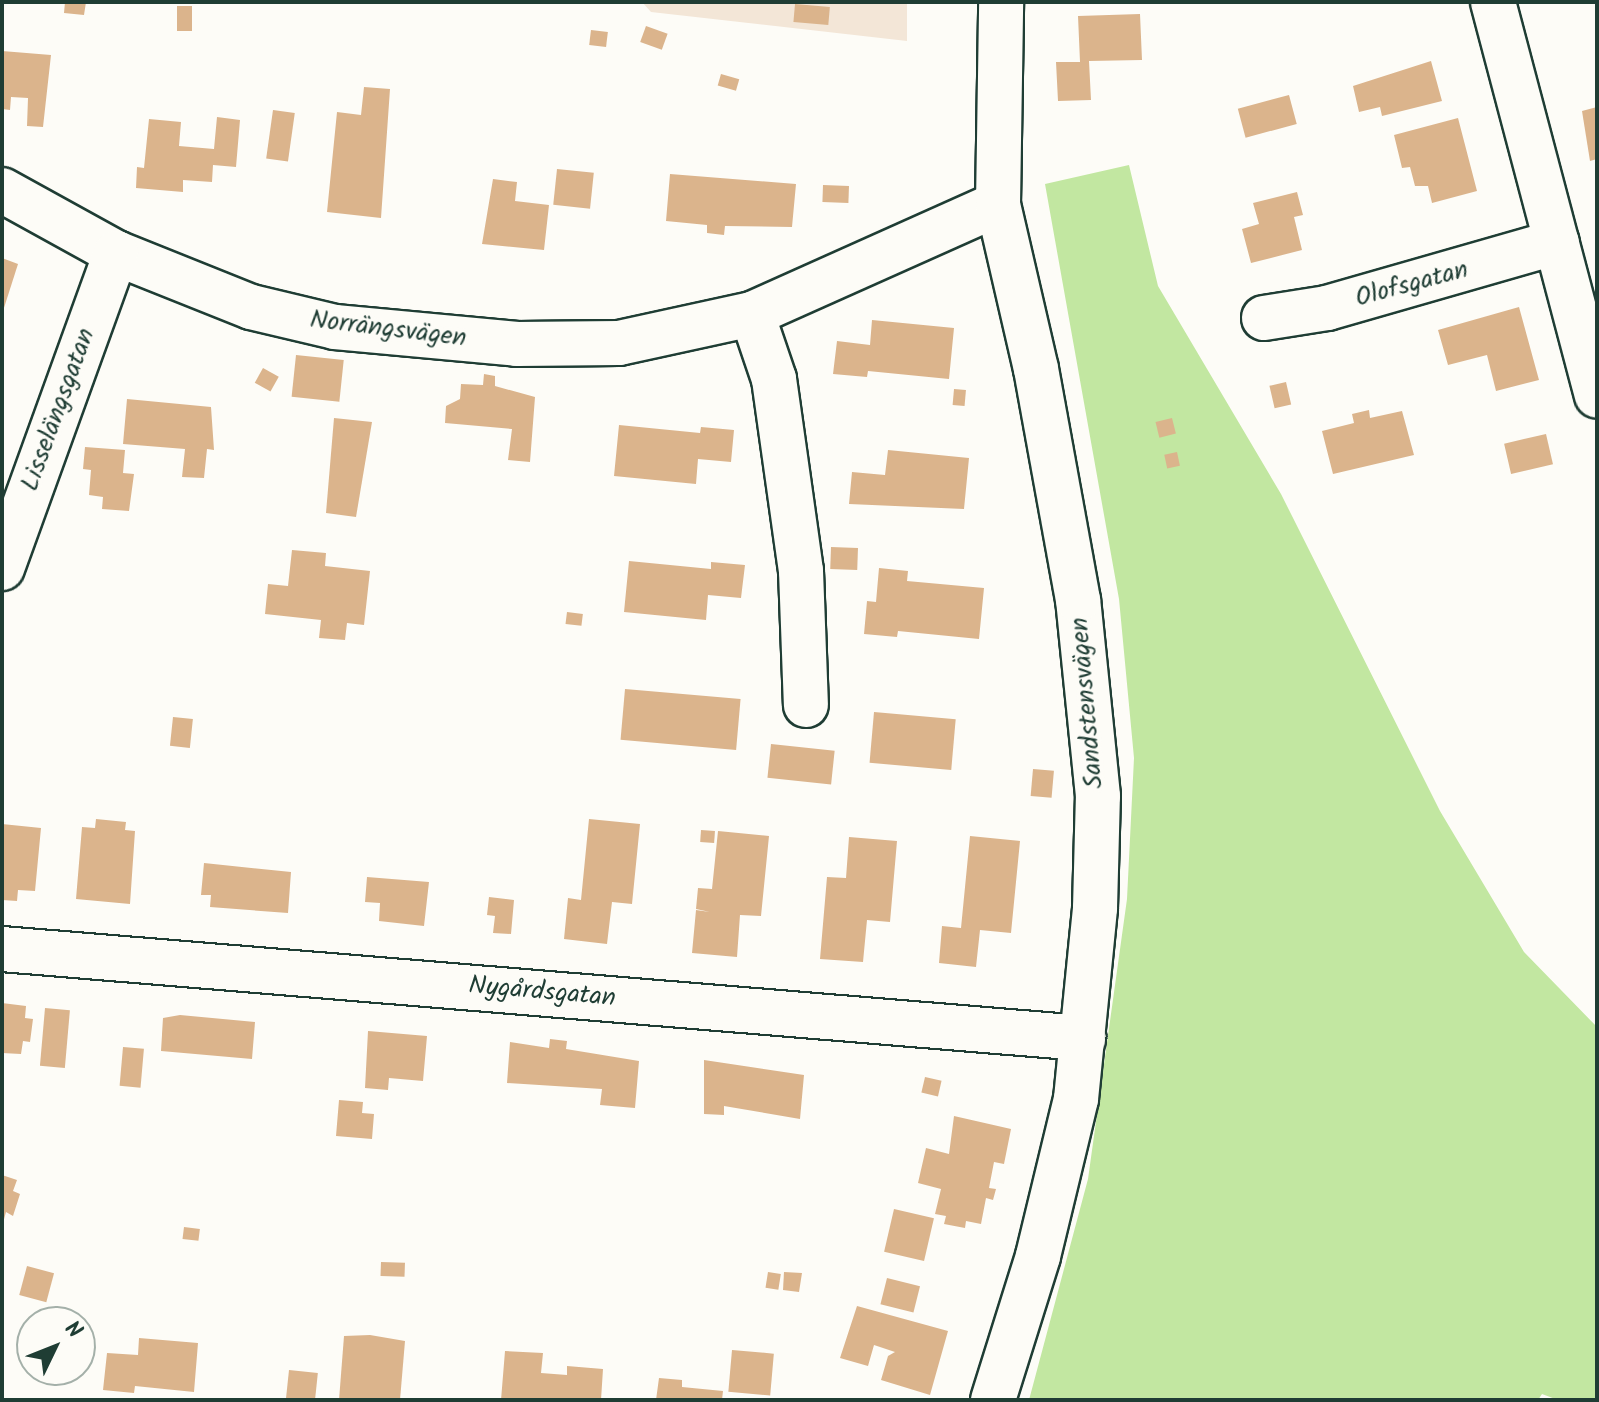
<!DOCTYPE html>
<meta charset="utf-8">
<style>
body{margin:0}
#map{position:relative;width:1599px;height:1402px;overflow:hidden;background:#fdfcf7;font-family:Kalam,sans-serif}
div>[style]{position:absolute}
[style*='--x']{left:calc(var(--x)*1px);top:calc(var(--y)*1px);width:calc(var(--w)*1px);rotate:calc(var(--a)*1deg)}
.built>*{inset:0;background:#f3e6d7}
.green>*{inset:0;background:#c2e7a1}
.building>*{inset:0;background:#dbb48c;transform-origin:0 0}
.roads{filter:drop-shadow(2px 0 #1f3d34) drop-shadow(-2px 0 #1f3d34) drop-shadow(0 2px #1f3d34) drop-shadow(0 -2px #1f3d34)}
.minor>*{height:44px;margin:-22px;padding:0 22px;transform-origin:22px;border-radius:22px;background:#fdfcf7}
span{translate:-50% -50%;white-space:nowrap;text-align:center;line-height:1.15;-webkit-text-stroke:8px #fdfcf7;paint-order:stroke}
.street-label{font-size:26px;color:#1f3d34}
.frame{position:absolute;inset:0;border:4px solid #1f3d34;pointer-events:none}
.north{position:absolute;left:16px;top:1306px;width:80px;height:80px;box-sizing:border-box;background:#fdfcf7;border:2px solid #a4b0a9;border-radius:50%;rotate:47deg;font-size:22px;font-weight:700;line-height:32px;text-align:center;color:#1f3d34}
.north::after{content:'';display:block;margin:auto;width:28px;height:36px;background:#1f3d34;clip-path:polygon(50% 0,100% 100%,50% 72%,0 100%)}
</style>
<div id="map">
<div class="built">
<i style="clip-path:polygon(642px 2px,907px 2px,907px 41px,651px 12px)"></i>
</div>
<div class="green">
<i style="clip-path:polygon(1129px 165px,1158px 286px,1281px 494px,1440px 811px,1524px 952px,1597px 1027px,1597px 1400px,1558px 1400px,1542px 1394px,1538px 1400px,1029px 1400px,1088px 1179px,1127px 899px,1134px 758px,1119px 599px,1045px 184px)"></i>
</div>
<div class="building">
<i style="clip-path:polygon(65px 2px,86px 2px,84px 15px,64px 13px)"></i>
<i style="left:795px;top:4px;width:35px;height:18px;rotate:5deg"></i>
<i style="left:177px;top:6px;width:15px;height:25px"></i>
<i style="clip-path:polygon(1140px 14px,1142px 60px,1089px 61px,1091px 100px,1058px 101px,1056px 62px,1080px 62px,1078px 16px)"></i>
<i style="left:646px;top:26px;width:23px;height:17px;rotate:20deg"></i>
<i style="left:591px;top:30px;width:17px;height:15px;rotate:7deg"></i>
<i style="clip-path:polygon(2px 51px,51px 55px,43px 127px,27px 126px,28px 98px,11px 97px,10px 110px,2px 109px)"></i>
<i style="clip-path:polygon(1431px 61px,1442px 101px,1382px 116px,1380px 107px,1359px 112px,1353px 86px)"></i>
<i style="left:721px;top:74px;width:19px;height:12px;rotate:16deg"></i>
<i style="clip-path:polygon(364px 87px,390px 89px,381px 218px,327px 212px,337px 112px,361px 115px)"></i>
<i style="left:1289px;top:95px;width:30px;height:53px;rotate:75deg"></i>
<i style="clip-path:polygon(1597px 107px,1597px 159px,1590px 161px,1582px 111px)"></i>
<i style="left:273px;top:110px;width:22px;height:49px;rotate:8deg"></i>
<i style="clip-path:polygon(217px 117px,240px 120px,236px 167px,213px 165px,212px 182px,183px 180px,183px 192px,136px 188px,137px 167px,144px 168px,149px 119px,181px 122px,179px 146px,214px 149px)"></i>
<i style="clip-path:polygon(1458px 118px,1477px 191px,1432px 203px,1428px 186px,1415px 186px,1410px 167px,1402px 168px,1394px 135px)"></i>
<i style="left:557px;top:169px;width:37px;height:36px;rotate:6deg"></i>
<i style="clip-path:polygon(670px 174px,796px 184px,792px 227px,725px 226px,724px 235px,707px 233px,707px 225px,666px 221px)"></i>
<i style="clip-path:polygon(493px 179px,517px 182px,515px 201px,549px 205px,544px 250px,482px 244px)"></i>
<i style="left:823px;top:185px;width:26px;height:17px;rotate:2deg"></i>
<i style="clip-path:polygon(1297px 192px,1303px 215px,1294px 217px,1302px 250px,1251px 263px,1242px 229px,1259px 224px,1253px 203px)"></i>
<i style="clip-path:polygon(2px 258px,18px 264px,3px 311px,2px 311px)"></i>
<i style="clip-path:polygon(1519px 307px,1539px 380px,1496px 391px,1487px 355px,1448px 365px,1438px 330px)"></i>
<i style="clip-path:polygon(872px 320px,954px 328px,949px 379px,868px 371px,867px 377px,833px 374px,837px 341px,870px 345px)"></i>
<i style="left:296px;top:355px;width:48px;height:42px;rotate:6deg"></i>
<i style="left:263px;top:368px;width:18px;height:17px;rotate:29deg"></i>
<i style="clip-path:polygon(484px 374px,495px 376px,495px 386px,535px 397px,530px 462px,508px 460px,512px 429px,445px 423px,446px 406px,460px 399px,461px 384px,483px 385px)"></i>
<i style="left:1286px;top:382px;width:23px;height:17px;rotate:77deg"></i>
<i style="left:954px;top:389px;width:12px;height:16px;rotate:5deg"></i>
<i style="clip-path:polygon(127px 399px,211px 407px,214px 450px,207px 449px,204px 478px,182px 477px,185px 449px,123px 444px)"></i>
<i style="clip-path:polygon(1369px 410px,1370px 418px,1402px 411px,1414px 455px,1333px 474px,1322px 431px,1354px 423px,1352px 414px)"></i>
<i style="clip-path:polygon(334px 418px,372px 422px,356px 517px,326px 513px)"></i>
<i style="left:1172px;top:418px;width:16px;height:17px;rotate:76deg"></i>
<i style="clip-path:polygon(619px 425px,700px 433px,701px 427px,734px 430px,731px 462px,698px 459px,696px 484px,614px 476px)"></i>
<i style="left:1546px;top:434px;width:31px;height:43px;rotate:77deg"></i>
<i style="clip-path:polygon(85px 447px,125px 450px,123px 473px,134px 474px,129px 511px,102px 509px,103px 497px,89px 495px,91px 470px,83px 469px)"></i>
<i style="clip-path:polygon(888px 450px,969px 458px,964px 509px,849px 504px,852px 472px,885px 475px)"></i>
<i style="left:1177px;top:452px;width:14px;height:13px;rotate:78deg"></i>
<i style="left:831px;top:547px;width:27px;height:22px;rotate:2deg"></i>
<i style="clip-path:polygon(292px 550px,326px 553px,325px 566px,370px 571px,364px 625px,347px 623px,345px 640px,319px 638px,321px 620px,265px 614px,268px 584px,288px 586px)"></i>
<i style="clip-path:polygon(629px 561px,711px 569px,711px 562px,745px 565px,741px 598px,708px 595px,706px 620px,624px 612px)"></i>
<i style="clip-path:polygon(879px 568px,908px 571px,907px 581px,984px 588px,979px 639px,898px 631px,897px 637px,864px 634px,867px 601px,876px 602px)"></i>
<i style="left:567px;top:612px;width:16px;height:12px;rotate:7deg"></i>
<i style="left:625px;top:689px;width:116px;height:51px;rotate:5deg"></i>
<i style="left:874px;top:712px;width:82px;height:51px;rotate:5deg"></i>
<i style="left:173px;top:717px;width:20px;height:29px;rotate:6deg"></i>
<i style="left:771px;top:744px;width:64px;height:34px;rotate:6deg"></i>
<i style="left:1033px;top:769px;width:21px;height:27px;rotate:5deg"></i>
<i style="clip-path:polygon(96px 819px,126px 822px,125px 830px,135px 831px,130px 904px,76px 899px,82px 827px,95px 828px)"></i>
<i style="clip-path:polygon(589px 819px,640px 824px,632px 904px,612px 902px,607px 944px,564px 939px,568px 898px,581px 900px)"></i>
<i style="clip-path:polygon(2px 824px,41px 828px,35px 891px,18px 890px,17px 901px,2px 900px)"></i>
<i style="left:701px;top:830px;width:14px;height:12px;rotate:4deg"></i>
<i style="clip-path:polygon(718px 831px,769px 836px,761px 916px,740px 915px,737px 957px,692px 953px,696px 910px,710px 912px,696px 909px,698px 888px,712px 889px)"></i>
<i style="clip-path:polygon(970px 836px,1020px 841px,1011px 933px,980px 930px,976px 967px,939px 963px,942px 926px,961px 928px)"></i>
<i style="clip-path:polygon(849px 837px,897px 841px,890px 922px,867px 920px,863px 962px,820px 959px,827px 877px,846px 878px)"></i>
<i style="clip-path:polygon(204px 863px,291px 872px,288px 913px,210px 907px,211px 895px,201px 895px)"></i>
<i style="clip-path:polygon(367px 877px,429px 882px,424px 926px,379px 921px,380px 903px,365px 902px)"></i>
<i style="clip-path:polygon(489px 897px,514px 900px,511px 934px,493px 933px,495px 916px,487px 915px)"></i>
<i style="clip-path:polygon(2px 1003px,26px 1006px,25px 1018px,33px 1019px,30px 1042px,23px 1041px,21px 1054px,2px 1053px)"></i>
<i style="left:45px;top:1008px;width:25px;height:58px;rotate:5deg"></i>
<i style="clip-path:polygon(180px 1015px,255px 1022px,252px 1059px,161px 1051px,163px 1018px)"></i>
<i style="clip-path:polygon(368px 1031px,427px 1036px,423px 1081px,389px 1078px,388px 1090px,365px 1088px)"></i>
<i style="clip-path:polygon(550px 1039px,567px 1041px,566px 1049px,639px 1061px,635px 1108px,600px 1105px,602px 1089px,507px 1083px,510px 1042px,549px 1048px)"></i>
<i style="left:123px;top:1047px;width:21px;height:39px;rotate:5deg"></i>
<i style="clip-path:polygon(704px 1060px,804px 1075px,800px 1119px,724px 1106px,724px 1115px,704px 1114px)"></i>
<i style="left:925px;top:1077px;width:17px;height:16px;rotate:13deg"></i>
<i style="clip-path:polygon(339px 1100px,363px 1102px,362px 1113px,374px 1114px,372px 1139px,336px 1136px)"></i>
<i style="clip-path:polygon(954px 1116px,1011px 1129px,1004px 1164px,994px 1162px,989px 1188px,996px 1189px,993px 1200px,986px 1198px,981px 1224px,966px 1221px,965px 1228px,944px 1224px,946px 1216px,935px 1214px,941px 1189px,918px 1183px,926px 1148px,949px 1154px)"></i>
<i style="clip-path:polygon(2px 1175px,17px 1180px,13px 1191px,20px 1194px,13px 1216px,6px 1212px,3px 1223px)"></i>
<i style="left:894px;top:1209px;width:41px;height:44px;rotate:13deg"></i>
<i style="left:184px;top:1227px;width:16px;height:12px;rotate:7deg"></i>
<i style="left:381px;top:1262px;width:24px;height:14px;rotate:2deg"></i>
<i style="left:27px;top:1266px;width:28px;height:30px;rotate:15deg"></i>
<i style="left:768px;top:1272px;width:13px;height:16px;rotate:9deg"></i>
<i style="clip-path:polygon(784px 1272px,802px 1273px,799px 1292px,783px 1290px)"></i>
<i style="left:887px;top:1278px;width:34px;height:27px;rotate:14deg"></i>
<i style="clip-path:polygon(857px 1306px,948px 1331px,930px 1395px,881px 1380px,888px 1356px,895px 1352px,874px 1345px,868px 1366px,840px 1358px)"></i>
<i style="clip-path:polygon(370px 1335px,405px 1341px,400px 1400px,339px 1400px,344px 1336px)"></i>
<i style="clip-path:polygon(139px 1338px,198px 1343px,194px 1392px,135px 1386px,134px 1393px,103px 1390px,107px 1353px,138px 1355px)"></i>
<i style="left:732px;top:1350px;width:42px;height:42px;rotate:5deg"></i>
<i style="clip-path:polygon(505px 1351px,543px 1353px,541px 1373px,567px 1375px,567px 1366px,603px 1369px,601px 1400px,501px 1400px)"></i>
<i style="left:289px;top:1370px;width:29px;height:30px;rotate:6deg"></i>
<i style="clip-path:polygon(659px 1378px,682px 1380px,682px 1387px,723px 1391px,722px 1400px,656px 1400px)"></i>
</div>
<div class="roads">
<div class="minor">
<i style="--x:1493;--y:2;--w:407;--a:75.2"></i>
<i style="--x:2;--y:190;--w:130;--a:28.9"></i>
<i style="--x:116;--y:253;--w:145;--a:21.8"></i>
<i style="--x:251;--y:307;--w:86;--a:13.4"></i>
<i style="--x:335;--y:327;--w:183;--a:5.3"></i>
<i style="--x:517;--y:344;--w:102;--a:-0.6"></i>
<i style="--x:619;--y:343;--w:136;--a:-12.3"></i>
<i style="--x:752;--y:314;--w:269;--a:-24.1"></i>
<i style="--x:752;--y:314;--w:69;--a:71.3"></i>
<i style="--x:774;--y:379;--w:194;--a:82"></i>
<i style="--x:801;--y:571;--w:134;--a:87.9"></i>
<i style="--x:1264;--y:318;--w:64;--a:-9"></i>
<i style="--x:1327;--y:308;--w:239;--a:-16"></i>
<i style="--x:2;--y:568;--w:335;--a:-70.1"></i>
<i style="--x:2;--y:949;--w:1085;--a:4.71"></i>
<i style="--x:993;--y:1400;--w:151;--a:-72.6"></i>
<i style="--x:1038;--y:1256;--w:162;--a:-76.4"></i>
<i style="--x:1076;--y:1099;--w:192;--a:-84.3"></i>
<i style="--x:1095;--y:908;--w:112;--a:-88.5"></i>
<i style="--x:1098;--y:796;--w:197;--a:-95.8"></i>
<i style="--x:1078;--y:600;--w:235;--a:-100.3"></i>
<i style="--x:1036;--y:369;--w:169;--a:-103"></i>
<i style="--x:998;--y:204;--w:202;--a:-89.1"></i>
</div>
</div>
<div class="street-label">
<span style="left:1412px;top:285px;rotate:-15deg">Olofsgatan</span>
<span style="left:388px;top:330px;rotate:7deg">Norrängsvägen</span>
<span style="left:59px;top:410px;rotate:-70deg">Lisselängsgatan</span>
<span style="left:1088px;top:703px;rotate:-95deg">Sandstensvägen</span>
<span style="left:542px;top:993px;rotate:5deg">Nygårdsgatan</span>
</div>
<div class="frame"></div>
<div class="north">N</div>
</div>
